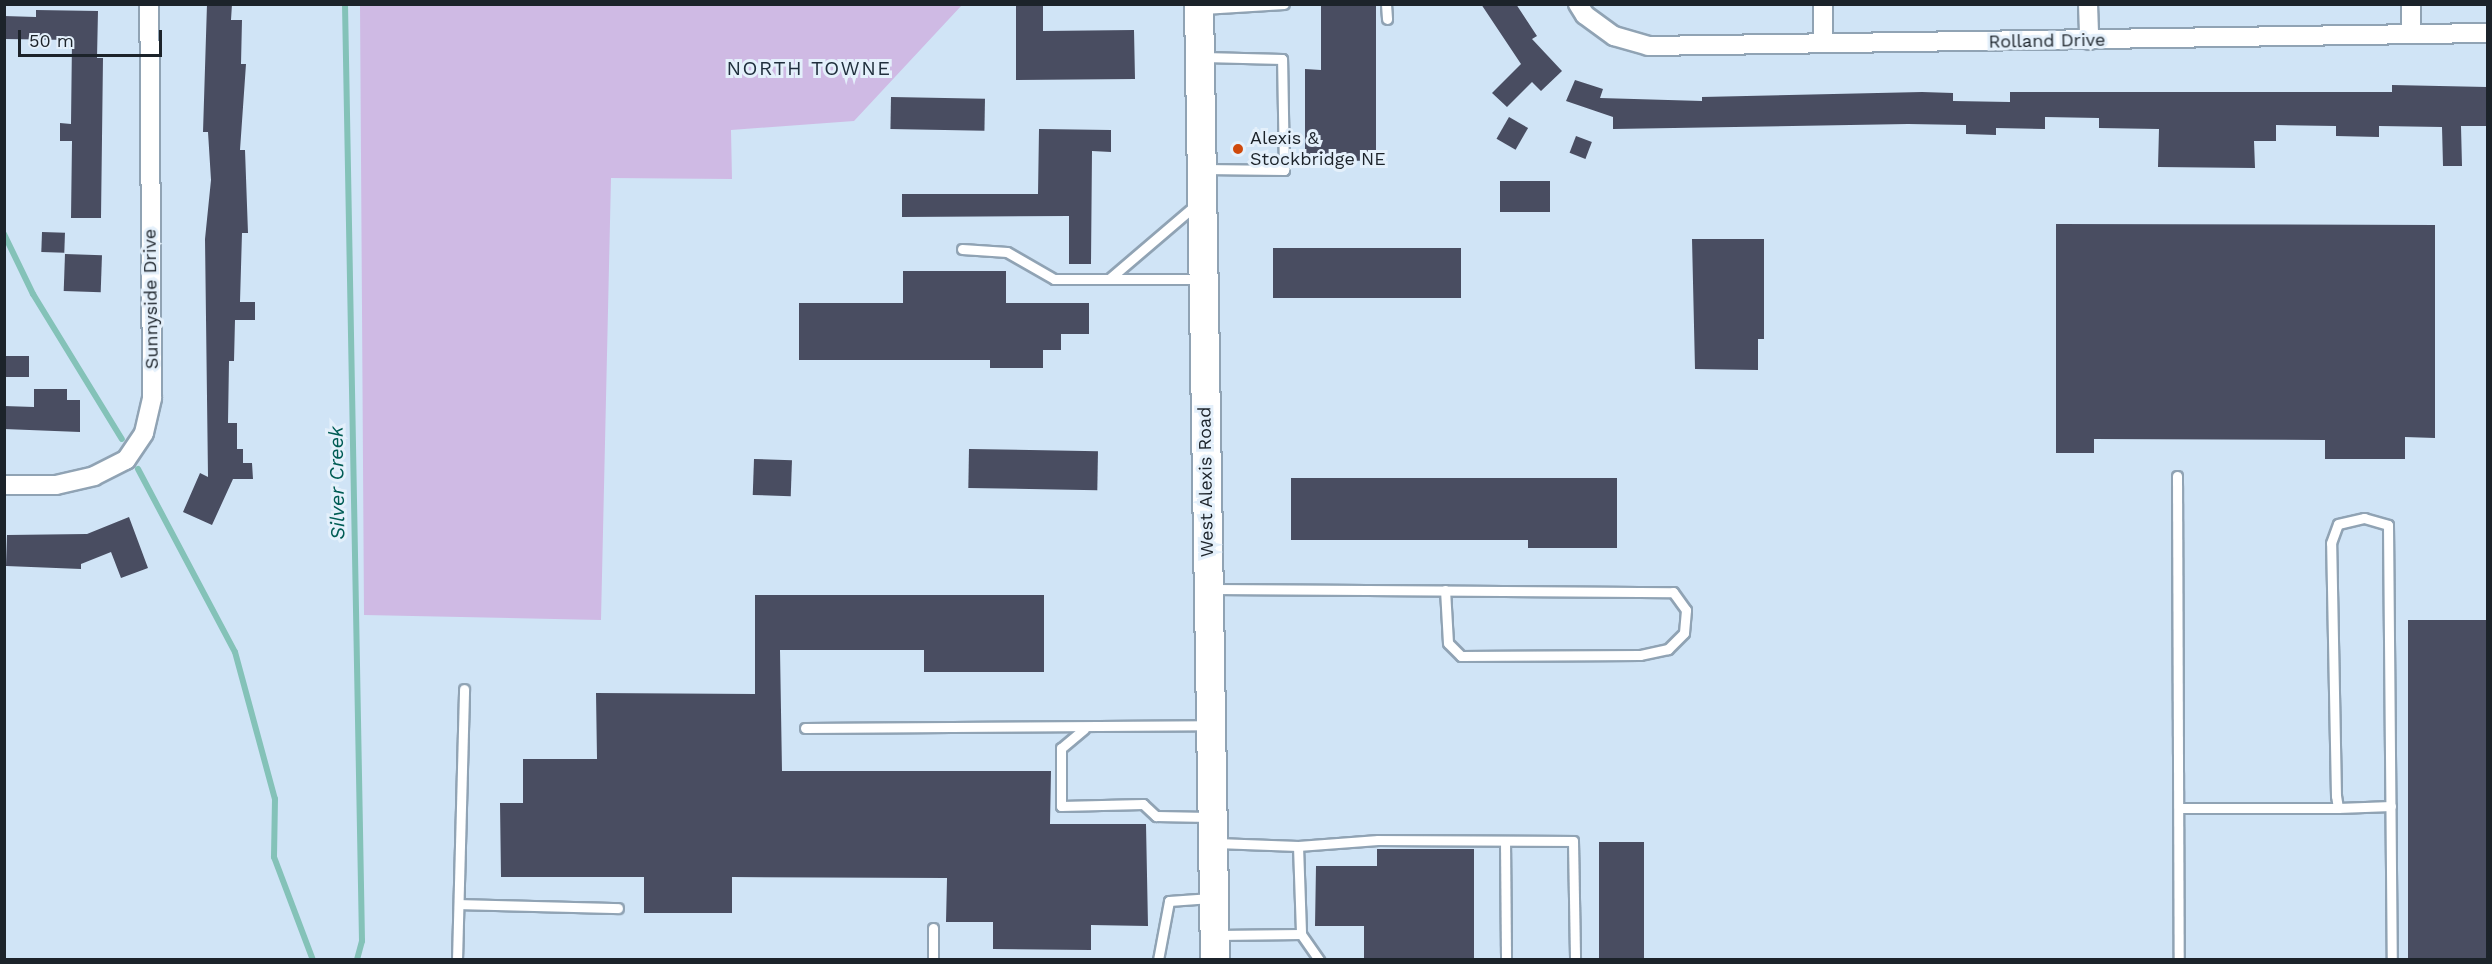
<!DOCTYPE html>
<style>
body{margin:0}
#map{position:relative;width:2492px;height:964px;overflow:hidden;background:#d0e4f6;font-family:"Work Sans",sans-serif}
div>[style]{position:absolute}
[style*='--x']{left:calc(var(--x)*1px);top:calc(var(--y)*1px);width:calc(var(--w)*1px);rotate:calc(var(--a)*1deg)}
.green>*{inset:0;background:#cfbae4}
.stream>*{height:6px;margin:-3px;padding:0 3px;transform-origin:3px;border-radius:3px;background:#84c2b8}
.building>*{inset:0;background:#494d61;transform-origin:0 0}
.roads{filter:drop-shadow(2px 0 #90a3b4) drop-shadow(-2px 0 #90a3b4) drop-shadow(0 2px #90a3b4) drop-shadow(0 -2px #90a3b4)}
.service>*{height:9px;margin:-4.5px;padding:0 4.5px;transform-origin:4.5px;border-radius:4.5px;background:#fff}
.minor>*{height:18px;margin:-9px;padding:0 9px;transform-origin:9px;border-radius:9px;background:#fff}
.primary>*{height:28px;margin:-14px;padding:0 14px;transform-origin:14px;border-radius:14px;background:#fff}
.dots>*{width:16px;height:16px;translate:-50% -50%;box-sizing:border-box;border:3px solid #e4f0fb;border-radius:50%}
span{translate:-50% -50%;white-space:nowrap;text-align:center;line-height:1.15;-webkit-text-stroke:6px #e4f0fb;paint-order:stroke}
.street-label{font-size:18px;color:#1c232a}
.poi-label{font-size:18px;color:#1c232a}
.left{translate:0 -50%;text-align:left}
.neighbourhood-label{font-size:20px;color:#202f3d;letter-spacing:1.5px}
.water-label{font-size:20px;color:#005c54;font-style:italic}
.frame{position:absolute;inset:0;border:6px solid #1c232a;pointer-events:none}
.scale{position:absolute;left:18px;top:30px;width:144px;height:27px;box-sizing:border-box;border:3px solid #1c232a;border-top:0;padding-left:8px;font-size:18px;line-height:21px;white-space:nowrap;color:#1c232a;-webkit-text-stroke:4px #e4f0fb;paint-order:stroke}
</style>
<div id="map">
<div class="green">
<i style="clip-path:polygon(360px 5px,962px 5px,854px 121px,731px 130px,732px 179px,611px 178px,601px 620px,364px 615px)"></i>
</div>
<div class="stream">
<i style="--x:345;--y:4;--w:937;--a:88.96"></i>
<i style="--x:362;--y:941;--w:20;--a:105"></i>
<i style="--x:4;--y:234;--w:67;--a:64.2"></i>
<i style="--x:33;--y:294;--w:170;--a:58.5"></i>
<i style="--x:138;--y:469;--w:207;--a:62.1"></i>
<i style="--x:235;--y:652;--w:152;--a:74.8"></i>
<i style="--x:275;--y:799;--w:58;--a:91"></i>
<i style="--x:274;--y:857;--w:110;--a:69.3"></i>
</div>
<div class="building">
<i style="clip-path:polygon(207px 4px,232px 4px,231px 20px,242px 20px,241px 64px,246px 64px,240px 150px,245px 150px,248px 233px,242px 233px,240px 302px,255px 302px,255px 320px,235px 320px,234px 361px,229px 361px,228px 423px,237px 423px,237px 449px,243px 449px,243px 463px,252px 463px,253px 479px,233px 479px,212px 525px,183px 512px,200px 473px,208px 477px,205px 239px,211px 180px,208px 132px,203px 132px)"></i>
<i style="clip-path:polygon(1016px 4px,1043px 4px,1043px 31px,1134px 30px,1135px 79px,1016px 80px)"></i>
<i style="clip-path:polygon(1321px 4px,1376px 4px,1376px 161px,1305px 160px,1305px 69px,1321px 70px)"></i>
<i style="clip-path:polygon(1481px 4px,1516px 4px,1537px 36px,1532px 39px,1562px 71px,1541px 91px,1532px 82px,1507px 107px,1492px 93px,1521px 64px)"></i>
<i style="clip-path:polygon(36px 10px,98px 11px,97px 58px,103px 58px,101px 218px,71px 218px,72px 141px,60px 141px,60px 123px,71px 124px,72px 40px,4px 39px,4px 16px,36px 17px)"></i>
<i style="clip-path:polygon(1575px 80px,1603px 89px,1600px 98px,1702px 101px,1702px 97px,1922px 92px,1953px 93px,1953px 101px,2010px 102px,2010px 92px,2392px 92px,2392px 85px,2487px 87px,2487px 126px,2461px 126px,2462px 166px,2443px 166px,2442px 127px,2379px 126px,2379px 137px,2336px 136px,2336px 126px,2276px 125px,2276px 141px,2254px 141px,2255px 168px,2158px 167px,2159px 129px,2099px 128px,2099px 118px,2045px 117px,2045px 129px,1996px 128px,1996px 135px,1966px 134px,1966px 125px,1908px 124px,1613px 129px,1613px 117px,1566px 101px)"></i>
<i style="left:891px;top:97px;width:94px;height:32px;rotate:1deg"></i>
<i style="left:1509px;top:117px;width:22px;height:25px;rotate:30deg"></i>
<i style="clip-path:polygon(1039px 129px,1111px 130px,1111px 152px,1092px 151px,1091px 264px,1069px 264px,1069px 216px,902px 217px,902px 194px,1038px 194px)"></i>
<i style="left:1576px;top:136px;width:17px;height:18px;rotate:21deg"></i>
<i style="left:1500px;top:181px;width:50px;height:31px"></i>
<i style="clip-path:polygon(2056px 224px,2435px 225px,2435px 438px,2405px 437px,2405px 459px,2325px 459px,2325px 440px,2094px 439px,2094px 453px,2056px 453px)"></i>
<i style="left:42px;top:232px;width:23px;height:20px;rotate:2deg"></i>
<i style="clip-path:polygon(1692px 239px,1764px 239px,1764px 339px,1758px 339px,1758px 370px,1695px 369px)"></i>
<i style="left:1461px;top:248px;width:50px;height:188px;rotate:90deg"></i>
<i style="left:65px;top:254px;width:37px;height:37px;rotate:2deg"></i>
<i style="clip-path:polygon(903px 271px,1006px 271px,1006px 303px,1089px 303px,1089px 334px,1061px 334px,1061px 350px,1043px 350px,1043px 368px,990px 368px,990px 360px,799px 360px,799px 303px,903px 303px)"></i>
<i style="left:5px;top:356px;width:24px;height:21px"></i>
<i style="clip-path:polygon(34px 389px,67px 389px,67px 400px,80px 400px,80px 432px,4px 429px,4px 406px,34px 407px)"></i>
<i style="left:969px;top:449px;width:129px;height:39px;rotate:1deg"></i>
<i style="left:754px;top:459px;width:38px;height:36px;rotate:2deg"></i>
<i style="clip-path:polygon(1291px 478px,1617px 478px,1617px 548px,1528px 548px,1528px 540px,1291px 540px)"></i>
<i style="clip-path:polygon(129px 517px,148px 568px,121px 578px,111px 552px,81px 564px,81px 569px,6px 566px,7px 535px,87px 534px)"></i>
<i style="clip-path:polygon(755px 595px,1044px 595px,1044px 672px,924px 672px,924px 650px,780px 650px,782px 771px,1051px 771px,1050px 824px,1146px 824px,1148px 926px,1091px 925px,1091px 950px,993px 949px,993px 922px,946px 922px,947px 878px,732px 877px,732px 913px,644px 913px,644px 877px,501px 877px,500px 803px,523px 803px,523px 759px,597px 759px,596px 693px,755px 694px)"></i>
<i style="left:2408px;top:620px;width:79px;height:340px"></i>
<i style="left:1599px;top:842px;width:45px;height:118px"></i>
<i style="clip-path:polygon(1377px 849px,1474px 849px,1474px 960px,1364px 960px,1364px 926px,1315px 926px,1316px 866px,1377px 866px)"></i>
</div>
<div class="roads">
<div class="service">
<i style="--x:1386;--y:4;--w:15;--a:86"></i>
<i style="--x:1203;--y:9;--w:81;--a:-3.5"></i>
<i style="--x:1204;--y:169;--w:80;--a:0.7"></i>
<i style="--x:1284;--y:170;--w:111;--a:-91"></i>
<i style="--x:1282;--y:59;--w:78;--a:-178.5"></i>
<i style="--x:962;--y:249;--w:45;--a:3.8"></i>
<i style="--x:1007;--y:252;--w:54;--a:29.9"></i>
<i style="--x:1054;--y:279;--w:147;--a:0"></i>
<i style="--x:1109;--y:279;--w:117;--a:-40.5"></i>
<i style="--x:2177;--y:476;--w:484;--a:89.8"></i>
<i style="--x:1213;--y:589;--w:154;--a:0.4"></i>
<i style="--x:1367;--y:590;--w:306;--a:0.4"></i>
<i style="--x:1673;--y:592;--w:22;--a:54"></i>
<i style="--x:1686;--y:610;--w:23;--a:95"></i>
<i style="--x:1684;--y:633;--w:23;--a:135"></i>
<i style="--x:1668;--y:649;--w:29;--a:168"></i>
<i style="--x:1640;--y:655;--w:179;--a:179.7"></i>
<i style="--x:1461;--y:656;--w:18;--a:-135"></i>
<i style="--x:1448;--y:643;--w:53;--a:-93.2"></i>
<i style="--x:805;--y:728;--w:403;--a:-0.4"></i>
<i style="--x:1084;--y:729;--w:30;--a:140"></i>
<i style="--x:1061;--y:748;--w:58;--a:90"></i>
<i style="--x:1061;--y:806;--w:82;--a:-1.4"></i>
<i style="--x:1143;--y:804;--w:18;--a:43"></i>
<i style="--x:1156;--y:816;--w:53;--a:1.1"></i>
<i style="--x:2391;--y:806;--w:53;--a:177.8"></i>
<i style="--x:2338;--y:808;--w:12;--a:-99"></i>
<i style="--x:2336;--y:796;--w:253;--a:-91.1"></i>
<i style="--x:2331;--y:543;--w:20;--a:-70"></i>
<i style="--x:2338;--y:524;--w:27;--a:-13"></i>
<i style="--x:2364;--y:518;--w:25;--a:16"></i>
<i style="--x:2388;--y:525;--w:435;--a:89.5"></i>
<i style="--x:2179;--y:808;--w:159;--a:0"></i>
<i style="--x:1505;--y:841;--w:119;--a:89.5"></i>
<i style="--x:1216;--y:843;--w:82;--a:2.1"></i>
<i style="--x:1298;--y:846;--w:88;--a:88"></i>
<i style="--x:1301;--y:934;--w:84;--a:179.3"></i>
<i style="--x:1298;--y:846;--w:80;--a:-4.3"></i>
<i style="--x:1378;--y:840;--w:195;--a:0.3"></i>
<i style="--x:1573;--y:841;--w:119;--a:89"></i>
<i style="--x:460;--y:904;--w:158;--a:1.5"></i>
<i style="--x:933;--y:928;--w:32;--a:90"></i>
<i style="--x:1301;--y:934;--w:32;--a:55"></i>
<i style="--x:457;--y:960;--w:271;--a:-88.5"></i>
<i style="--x:1158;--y:960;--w:60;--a:-79.4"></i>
<i style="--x:1169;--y:901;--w:42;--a:-4.1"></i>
</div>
<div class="minor">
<i style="--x:1578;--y:4;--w:13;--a:58"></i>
<i style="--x:1585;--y:15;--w:36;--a:36"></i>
<i style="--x:1614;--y:36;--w:35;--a:16"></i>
<i style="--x:1648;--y:46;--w:840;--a:-0.89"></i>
<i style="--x:1823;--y:4;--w:39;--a:90"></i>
<i style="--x:2088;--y:4;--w:36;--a:88"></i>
<i style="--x:2411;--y:4;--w:30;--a:90"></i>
<i style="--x:4;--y:485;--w:52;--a:0"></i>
<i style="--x:56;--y:485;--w:39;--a:-13"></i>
<i style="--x:94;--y:476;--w:36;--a:-27"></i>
<i style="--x:126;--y:460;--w:32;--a:-56"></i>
<i style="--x:144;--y:433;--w:36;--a:-77"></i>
<i style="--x:152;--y:398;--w:394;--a:-90.4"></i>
</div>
<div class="primary">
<i style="--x:1199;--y:4;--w:956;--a:89.04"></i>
</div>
</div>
<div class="dots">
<i style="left:1238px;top:149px;background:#cf490c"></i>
</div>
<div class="street-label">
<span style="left:2047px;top:41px;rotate:-1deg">Rolland Drive</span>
<span style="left:151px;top:299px;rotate:-91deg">Sunnyside Drive</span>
<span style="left:1206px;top:482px;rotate:-91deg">West Alexis Road</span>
</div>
<div class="poi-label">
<span class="left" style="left:1250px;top:149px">Alexis &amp;<br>Stockbridge NE</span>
</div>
<div class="neighbourhood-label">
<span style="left:809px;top:68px">NORTH TOWNE</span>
</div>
<div class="water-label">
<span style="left:337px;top:483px;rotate:-91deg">Silver Creek</span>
</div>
<div class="frame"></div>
<div class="scale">50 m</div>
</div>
